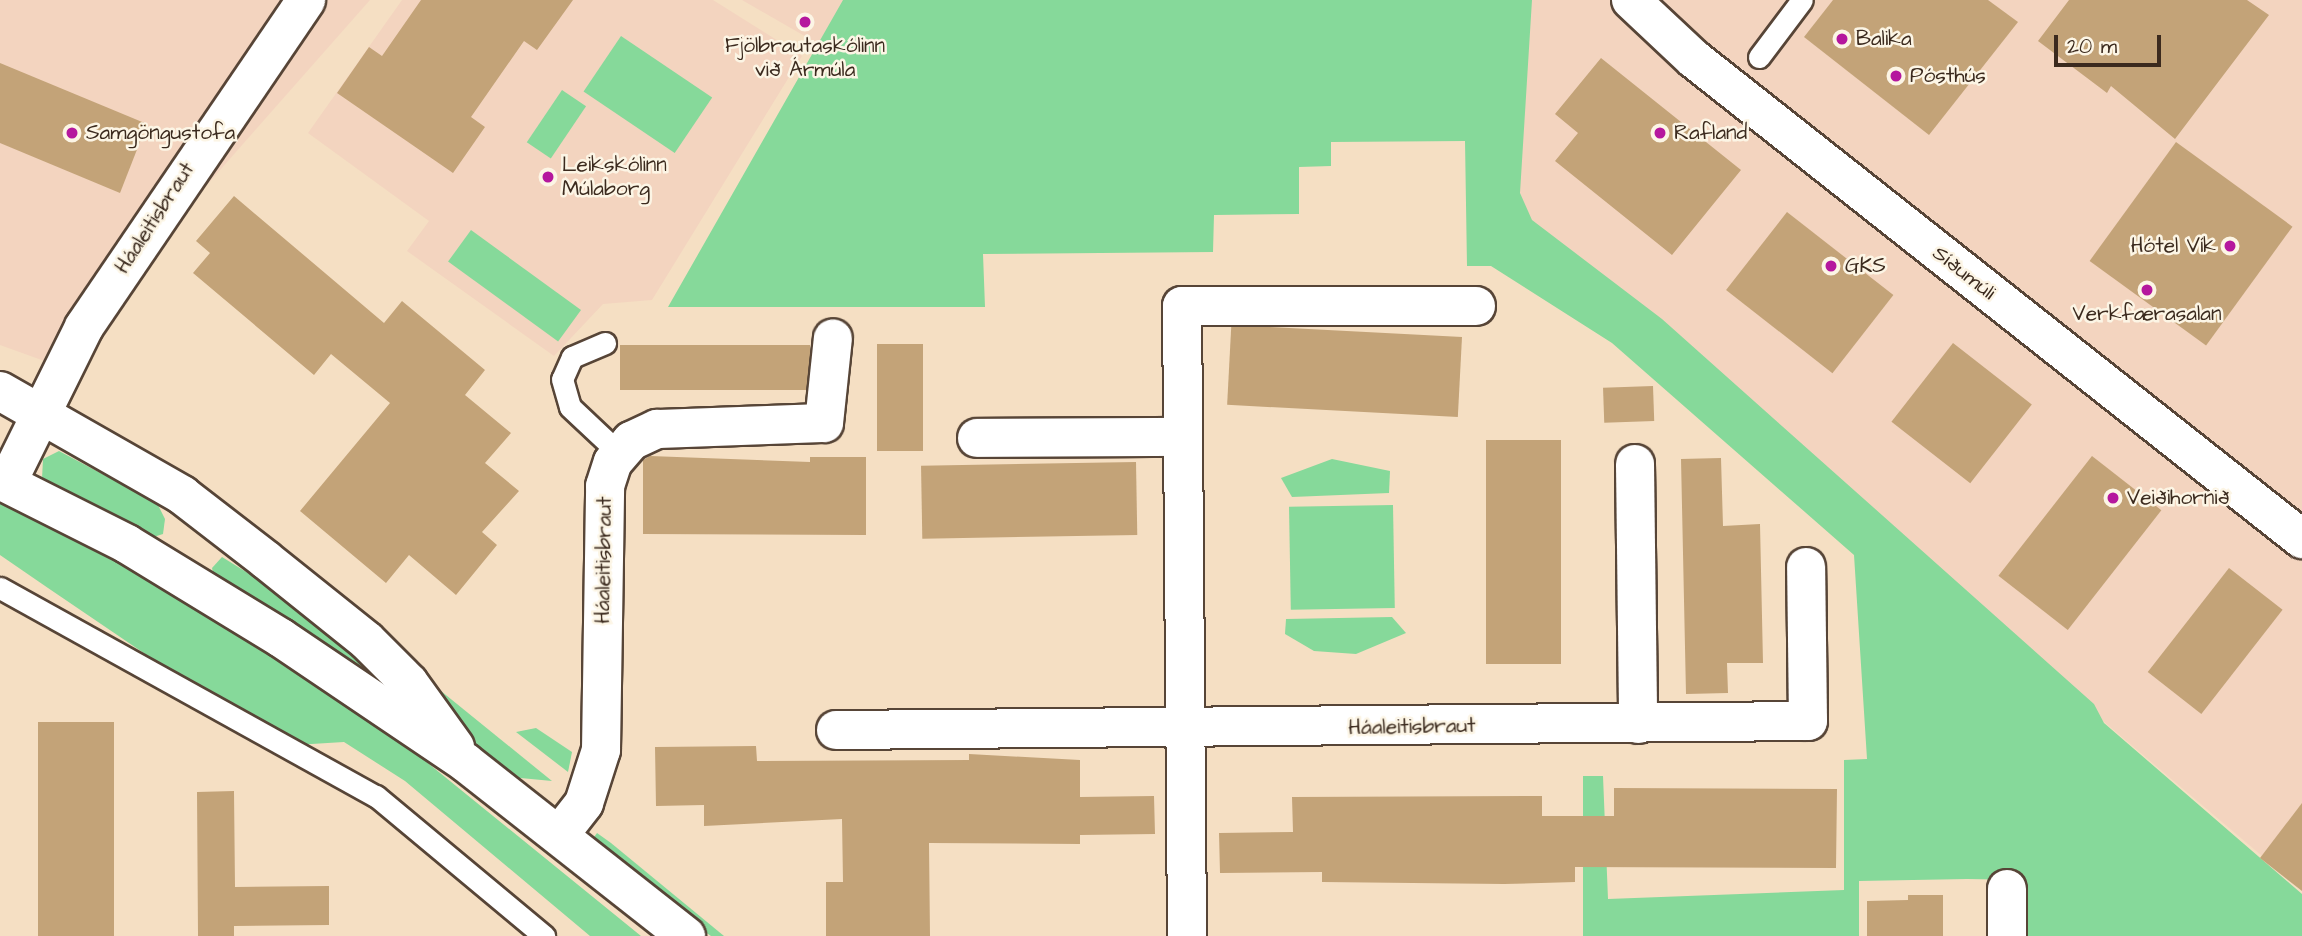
<!DOCTYPE html>
<meta charset="utf-8">
<style>
body{margin:0}
#map{position:relative;width:2302px;height:936px;overflow:hidden;background:#f5dfc3;font-family:"Architects Daughter",sans-serif}
div>[style]{position:absolute}
[style*='--x']{left:calc(var(--x)*1px);top:calc(var(--y)*1px);width:calc(var(--w)*1px);rotate:calc(var(--a)*1deg)}
.built>*{inset:0;background:#f3d4bf}
.green>*{inset:0;background:#86d99a;transform-origin:0 0}
.building>*{inset:0;background:#c3a378;transform-origin:0 0}
.roads{filter:drop-shadow(2px 0 #574537) drop-shadow(-2px 0 #574537) drop-shadow(0 2px #574537) drop-shadow(0 -2px #574537)}
.service>*{height:21px;margin:-10.5px;padding:0 10.5px;transform-origin:10.5px;border-radius:10.5px;background:#fff}
.minor>*{height:38px;margin:-19px;padding:0 19px;transform-origin:19px;border-radius:19px;background:#fff}
.tertiary>*{height:38px;margin:-19px;padding:0 19px;transform-origin:19px;border-radius:19px;background:#fff}
.dots>*{width:19px;height:19px;translate:-50% -50%;box-sizing:border-box;border:4px solid #fcf5e5;border-radius:50%}
span{translate:-50% -50%;white-space:nowrap;text-align:center;line-height:1.15;-webkit-text-stroke:5px #fcf5e5;paint-order:stroke}
.poi-label{font-size:21px;color:#3b2a1e}
.left{translate:0 -50%;text-align:left}
.right{translate:-100% -50%;text-align:right}
.street-label{font-size:21px;color:#3b2a1e}
.scale{position:absolute;left:2054px;top:35px;width:107px;height:32px;box-sizing:border-box;border:4px solid #3b2a1e;border-top:0;padding-left:9px;font-size:21px;line-height:24px;white-space:nowrap;color:#3b2a1e;-webkit-text-stroke:5px #fcf5e5;paint-order:stroke}
</style>
<div id="map">
<div class="built">
<i style="clip-path:polygon(0 0,370px 0,50px 363px,0 345px)"></i>
<i style="clip-path:polygon(402px 0,713px 0,802px 56px,652px 300px,603px 304px,554px 356px,407px 251px,429px 221px,308px 133px)"></i>
<i style="clip-path:polygon(742px 0,940px 0,869px 73px)"></i>
<i style="clip-path:polygon(1381px 0,2302px 0,2302px 890px,1512px 219px)"></i>
</div>
<div class="green">
<i style="clip-path:polygon(843px 0,1532px 0,1520px 193px,1532px 220px,1662px 319px,2094px 704px,2104px 723px,2302px 894px,2302px 936px,2028px 936px,2026px 880px,1967px 879px,1859px 881px,1859px 936px,1583px 936px,1583px 776px,1603px 776px,1608px 899px,1844px 890px,1844px 760px,1867px 759px,1854px 555px,1612px 343px,1491px 266px,1467px 266px,1465px 141px,1331px 142px,1331px 166px,1299px 167px,1299px 214px,1214px 215px,1213px 252px,983px 254px,985px 307px,668px 307px)"></i>
<i style="left:621px;top:36px;width:110px;height:67px;rotate:34deg"></i>
<i style="left:562px;top:90px;width:29px;height:63px;rotate:34deg"></i>
<i style="left:471px;top:230px;width:136px;height:39px;rotate:36deg"></i>
<i style="clip-path:polygon(59px 451px,157px 503px,165px 519px,163px 534px,147px 539px,52px 493px,42px 479px,43px 459px)"></i>
<i style="clip-path:polygon(1332px 459px,1390px 471px,1389px 493px,1292px 497px,1281px 478px)"></i>
<i style="clip-path:polygon(0 499px,135px 565px,339px 691px,641px 936px,590px 936px,405px 781px,344px 742px,295px 745px,207px 696px,48px 588px,0 555px)"></i>
<i style="left:1393px;top:505px;width:103px;height:104px;rotate:89deg"></i>
<i style="clip-path:polygon(222px 557px,332px 625px,377px 671px,371px 682px,215px 581px,212px 568px)"></i>
<i style="clip-path:polygon(1392px 617px,1406px 633px,1356px 654px,1314px 651px,1285px 634px,1286px 619px)"></i>
<i style="clip-path:polygon(420px 674px,552px 781px,510px 777px,462px 733px)"></i>
<i style="clip-path:polygon(536px 728px,572px 752px,568px 772px,516px 732px)"></i>
<i style="clip-path:polygon(597px 833px,611px 843px,724px 936px,711px 936px,651px 895px,592px 840px)"></i>
</div>
<div class="building">
<i style="clip-path:polygon(421px 0,573px 0,537px 50px,524px 41px,471px 117px,485px 127px,453px 173px,337px 93px,369px 47px,382px 56px)"></i>
<i style="clip-path:polygon(1833px 0,1988px 0,2018px 22px,1929px 135px,1804px 37px)"></i>
<i style="clip-path:polygon(2069px 0,2247px 0,2269px 15px,2175px 139px,2111px 86px,2107px 93px,2038px 41px)"></i>
<i style="clip-path:polygon(1601px 58px,1741px 170px,1672px 255px,1555px 161px,1578px 133px,1555px 114px)"></i>
<i style="clip-path:polygon(0 63px,147px 124px,120px 193px,0 143px)"></i>
<i style="left:2176px;top:142px;width:144px;height:147px;rotate:36deg"></i>
<i style="clip-path:polygon(234px 196px,384px 323px,402px 301px,485px 370px,465px 395px,511px 433px,485px 463px,519px 491px,482px 532px,497px 545px,456px 595px,409px 555px,386px 583px,300px 511px,390px 403px,331px 354px,314px 375px,193px 273px,210px 253px,196px 241px)"></i>
<i style="left:1787px;top:212px;width:135px;height:99px;rotate:38deg"></i>
<i style="left:1462px;top:337px;width:80px;height:231px;rotate:93deg"></i>
<i style="left:1953px;top:343px;width:100px;height:100px;rotate:38deg"></i>
<i style="left:877px;top:344px;width:46px;height:107px"></i>
<i style="left:620px;top:345px;width:190px;height:45px"></i>
<i style="left:1653px;top:386px;width:35px;height:50px;rotate:88deg"></i>
<i style="left:1486px;top:440px;width:75px;height:224px"></i>
<i style="clip-path:polygon(650px 456px,810px 462px,810px 457px,866px 457px,866px 535px,643px 534px,643px 460px)"></i>
<i style="left:2092px;top:456px;width:88px;height:152px;rotate:38deg"></i>
<i style="clip-path:polygon(1721px 458px,1723px 526px,1760px 524px,1763px 663px,1727px 663px,1728px 693px,1686px 694px,1681px 459px)"></i>
<i style="left:1136px;top:462px;width:73px;height:215px;rotate:89deg"></i>
<i style="left:2229px;top:568px;width:68px;height:132px;rotate:38deg"></i>
<i style="left:38px;top:722px;width:76px;height:214px"></i>
<i style="clip-path:polygon(756px 746px,757px 761px,969px 760px,969px 754px,1080px 760px,1080px 797px,1154px 796px,1155px 834px,1080px 835px,1080px 844px,929px 843px,930px 936px,826px 936px,826px 882px,843px 882px,842px 819px,704px 826px,704px 805px,656px 806px,655px 747px)"></i>
<i style="clip-path:polygon(1614px 788px,1837px 789px,1836px 868px,1575px 867px,1575px 882px,1504px 884px,1322px 882px,1322px 872px,1220px 873px,1219px 833px,1293px 832px,1292px 797px,1542px 796px,1542px 816px,1614px 816px)"></i>
<i style="clip-path:polygon(234px 791px,235px 887px,329px 886px,329px 925px,234px 926px,234px 936px,198px 936px,197px 792px)"></i>
<i style="clip-path:polygon(2302px 803px,2302px 891px,2260px 858px)"></i>
<i style="clip-path:polygon(1908px 895px,1943px 895px,1943px 936px,1867px 936px,1867px 901px,1908px 900px)"></i>
</div>
<div class="roads">
<div class="service">
<i style="--x:1759;--y:57;--w:71;--a:-53"></i>
<i style="--x:605;--y:343;--w:36;--a:157"></i>
<i style="--x:572;--y:357;--w:24;--a:114"></i>
<i style="--x:562;--y:379;--w:29;--a:74"></i>
<i style="--x:570;--y:407;--w:67;--a:43.2"></i>
<i style="--x:0;--y:588;--w:430;--a:29"></i>
<i style="--x:376;--y:796;--w:219;--a:39.8"></i>
</div>
<div class="minor">
<i style="--x:1631;--y:0;--w:86;--a:43.1"></i>
<i style="--x:1694;--y:59;--w:775;--a:38.29"></i>
<i style="--x:977;--y:438;--w:206;--a:-0.3"></i>
<i style="--x:1635;--y:464;--w:260;--a:89.3"></i>
<i style="--x:7;--y:483;--w:174;--a:-63.7"></i>
<i style="--x:84;--y:327;--w:395;--a:-55.8"></i>
<i style="--x:836;--y:730;--w:972;--a:-0.53"></i>
<i style="--x:1808;--y:721;--w:154;--a:-90.7"></i>
<i style="--x:560;--y:834;--w:39;--a:-52"></i>
<i style="--x:584;--y:803;--w:56;--a:-72.2"></i>
<i style="--x:601;--y:750;--w:264;--a:-89.1"></i>
<i style="--x:605;--y:486;--w:25;--a:-72"></i>
<i style="--x:613;--y:462;--w:28;--a:-49"></i>
<i style="--x:631;--y:441;--w:29;--a:-25"></i>
<i style="--x:657;--y:429;--w:167;--a:-2.1"></i>
<i style="--x:824;--y:423;--w:85;--a:-84"></i>
<i style="--x:1187;--y:936;--w:630;--a:-90.45"></i>
<i style="--x:1182;--y:306;--w:294;--a:0"></i>
<i style="--x:2007;--y:936;--w:47;--a:-90"></i>
</div>
<div class="tertiary">
<i style="--x:0;--y:391;--w:210;--a:29.7"></i>
<i style="--x:182;--y:495;--w:106;--a:37.7"></i>
<i style="--x:266;--y:560;--w:129;--a:38.7"></i>
<i style="--x:367;--y:641;--w:59;--a:45"></i>
<i style="--x:409;--y:683;--w:79;--a:54.3"></i>
<i style="--x:0;--y:480;--w:142;--a:26.7"></i>
<i style="--x:127;--y:544;--w:180;--a:31.4"></i>
<i style="--x:281;--y:638;--w:223;--a:34"></i>
<i style="--x:466;--y:763;--w:280;--a:38.2"></i>
</div>
</div>
<div class="dots">
<i style="left:805px;top:22px;background:#b5179e"></i>
<i style="left:1842px;top:39px;background:#b5179e"></i>
<i style="left:1896px;top:76px;background:#b5179e"></i>
<i style="left:72px;top:133px;background:#b5179e"></i>
<i style="left:1660px;top:133px;background:#b5179e"></i>
<i style="left:548px;top:177px;background:#b5179e"></i>
<i style="left:2230px;top:246px;background:#b5179e"></i>
<i style="left:1831px;top:266px;background:#b5179e"></i>
<i style="left:2147px;top:290px;background:#b5179e"></i>
<i style="left:2113px;top:498px;background:#b5179e"></i>
</div>
<div class="poi-label">
<span class="left" style="left:1856px;top:39px">Balika</span>
<span style="left:805px;top:58px">Fjölbrautaskólinn<br>við Ármúla</span>
<span class="left" style="left:1910px;top:76px">Pósthús</span>
<span class="left" style="left:86px;top:133px">Samgöngustofa</span>
<span class="left" style="left:1674px;top:133px">Rafland</span>
<span class="left" style="left:562px;top:177px">Leikskólinn<br>Múlaborg</span>
<span class="right" style="left:2216px;top:246px">Hótel Vík</span>
<span class="left" style="left:1845px;top:266px">GKS</span>
<span style="left:2147px;top:314px">Verkfærasalan</span>
<span class="left" style="left:2127px;top:498px">Veiðihornið</span>
</div>
<div class="street-label">
<span style="left:155px;top:218px;rotate:-57deg">Háaleitisbraut</span>
<span style="left:1964px;top:273px;rotate:38deg">Síðumúli</span>
<span style="left:604px;top:560px;rotate:-89deg">Háaleitisbraut</span>
<span style="left:1412px;top:727px;rotate:-1deg">Háaleitisbraut</span>
</div>
<div class="scale">20 m</div>
</div>
